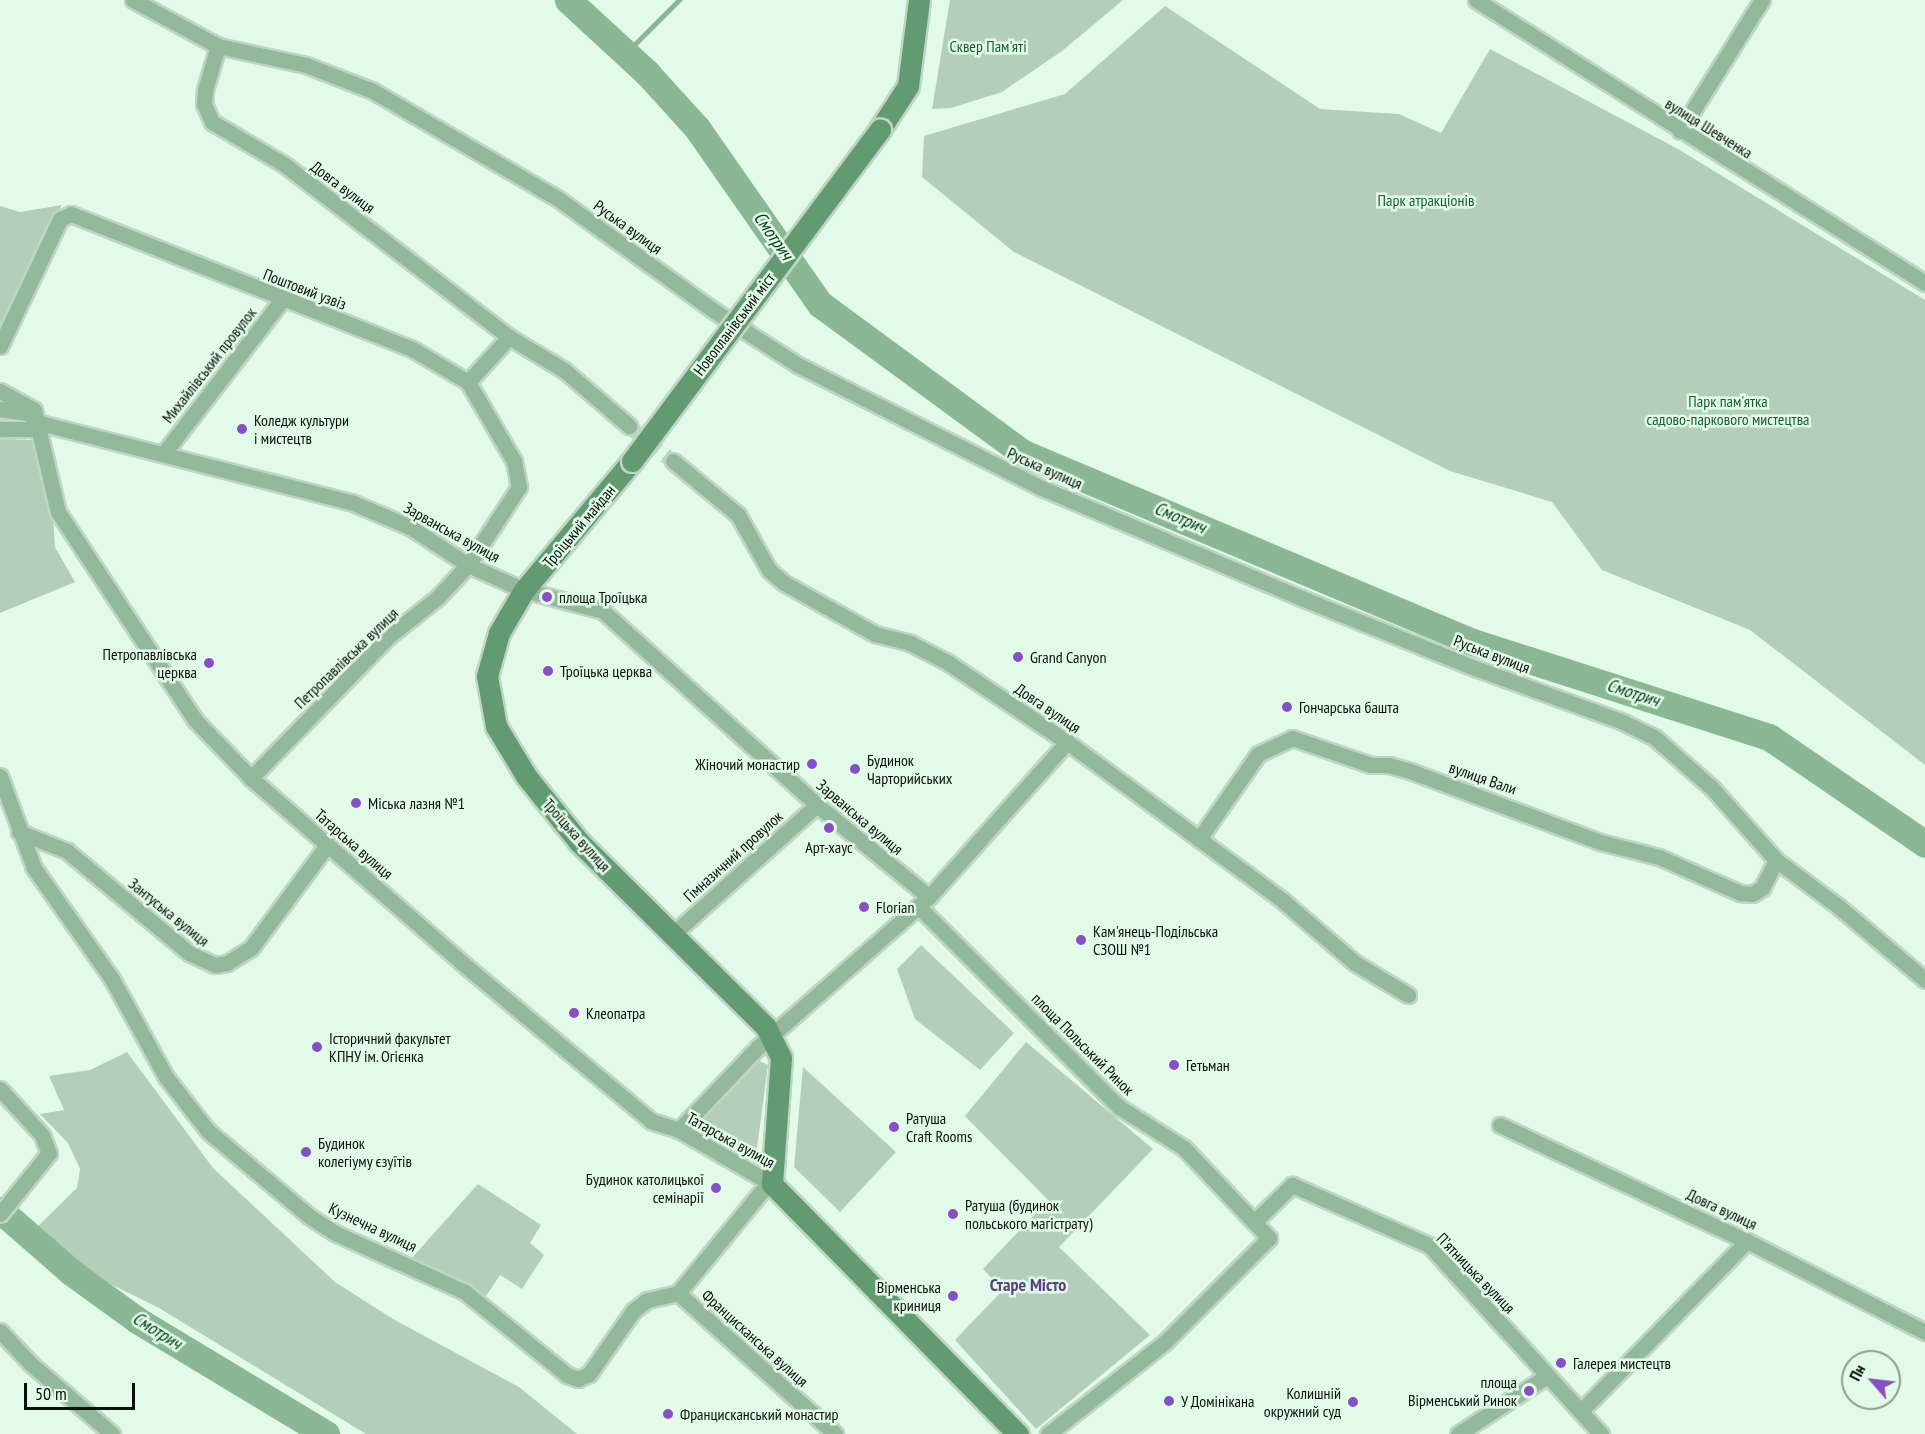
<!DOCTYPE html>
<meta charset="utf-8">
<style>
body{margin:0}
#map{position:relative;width:1925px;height:1434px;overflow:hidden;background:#e2fbe8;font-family:"PT Sans Narrow",sans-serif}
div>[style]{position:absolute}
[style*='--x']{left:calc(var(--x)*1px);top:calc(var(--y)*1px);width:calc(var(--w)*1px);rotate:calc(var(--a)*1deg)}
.green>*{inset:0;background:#b3cfb9}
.stream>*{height:4.5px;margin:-2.25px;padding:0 2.25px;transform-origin:2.25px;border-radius:2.25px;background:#8cb797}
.river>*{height:27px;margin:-13.5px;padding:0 13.5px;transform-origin:13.5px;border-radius:13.5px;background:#8cb797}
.minor-tunnel>*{height:15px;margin-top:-7.5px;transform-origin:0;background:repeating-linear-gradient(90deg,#c1d8c7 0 15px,transparent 0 23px)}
.roads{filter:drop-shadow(2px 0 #bfd5c4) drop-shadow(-2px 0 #bfd5c4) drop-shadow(0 2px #bfd5c4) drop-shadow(0 -2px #bfd5c4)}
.minor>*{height:15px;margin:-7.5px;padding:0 7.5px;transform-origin:7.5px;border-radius:7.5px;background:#93b89c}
.secondary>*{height:21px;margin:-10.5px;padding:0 10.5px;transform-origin:10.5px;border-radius:10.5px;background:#629b72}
.bridges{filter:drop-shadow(2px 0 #bfd5c4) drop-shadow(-2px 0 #bfd5c4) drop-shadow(0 2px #bfd5c4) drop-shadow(0 -2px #bfd5c4)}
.secondary-bridge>*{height:21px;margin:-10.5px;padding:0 10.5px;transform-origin:10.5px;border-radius:10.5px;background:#629b72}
.dots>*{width:16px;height:16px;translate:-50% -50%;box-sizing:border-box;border:3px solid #e2fbe8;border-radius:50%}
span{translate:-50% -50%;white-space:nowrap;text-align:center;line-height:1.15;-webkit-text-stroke:5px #e2fbe8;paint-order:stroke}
.park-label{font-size:16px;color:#195c32}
.street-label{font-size:16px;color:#08100a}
.poi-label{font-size:16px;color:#08100a}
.left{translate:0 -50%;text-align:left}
.right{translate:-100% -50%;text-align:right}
.water-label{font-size:18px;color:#043a1b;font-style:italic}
.neighbourhood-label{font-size:18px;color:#5a417d;font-weight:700}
.north{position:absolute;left:1841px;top:1350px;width:60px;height:60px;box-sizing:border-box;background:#e2fbe8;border:2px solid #8b9d8f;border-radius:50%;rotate:298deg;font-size:16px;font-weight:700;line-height:24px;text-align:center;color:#08100a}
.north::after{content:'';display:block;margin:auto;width:21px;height:27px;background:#864fc6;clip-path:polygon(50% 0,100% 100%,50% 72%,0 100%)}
.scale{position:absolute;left:24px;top:1383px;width:111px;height:27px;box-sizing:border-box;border:3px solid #08100a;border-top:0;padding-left:8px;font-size:18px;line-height:21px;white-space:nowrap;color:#08100a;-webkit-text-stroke:4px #e2fbe8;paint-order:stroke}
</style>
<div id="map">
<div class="green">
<i style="clip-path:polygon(950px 0,1123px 0,1062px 51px,1002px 92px,951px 108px,932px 109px)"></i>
<i style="clip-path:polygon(1165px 6px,1320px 109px,1399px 114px,1441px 133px,1490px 49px,1678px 149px,1925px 300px,1925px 765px,1750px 630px,1602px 570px,1552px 502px,1450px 471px,1014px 252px,922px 177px,924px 136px,1065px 94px)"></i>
<i style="clip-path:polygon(62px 205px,46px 235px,0 338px,0 206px,20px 212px)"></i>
<i style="clip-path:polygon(0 439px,37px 440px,49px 450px,55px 547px,75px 582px,0 613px)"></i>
<i style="clip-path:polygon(921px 945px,1014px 1033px,980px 1070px,915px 1019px,897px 969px)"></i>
<i style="clip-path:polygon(1026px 1042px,1153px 1149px,1059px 1247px,1150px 1335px,1036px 1429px,955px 1340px,1003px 1290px,983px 1269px,1048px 1200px,965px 1116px)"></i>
<i style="clip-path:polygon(127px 1052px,213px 1168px,335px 1282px,393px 1319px,519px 1387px,577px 1434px,366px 1434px,159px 1308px,80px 1269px,33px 1231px,77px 1188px,80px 1169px,68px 1143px,40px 1114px,64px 1110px,49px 1076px,90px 1070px)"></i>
<i style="clip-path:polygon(754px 1058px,768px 1065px,757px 1148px,748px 1153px,696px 1124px)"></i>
<i style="clip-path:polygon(803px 1067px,896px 1152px,840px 1212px,794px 1167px)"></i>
<i style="clip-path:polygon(478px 1184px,541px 1225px,530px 1243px,544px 1255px,522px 1289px,500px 1275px,484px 1299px,410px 1260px)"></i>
</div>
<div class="stream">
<i style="--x:626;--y:53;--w:75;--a:-45"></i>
</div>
<div class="river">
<i style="--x:568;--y:0;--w:108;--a:42.7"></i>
<i style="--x:647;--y:73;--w:74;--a:47.7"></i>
<i style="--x:697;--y:128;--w:215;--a:55.1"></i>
<i style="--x:820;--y:304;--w:252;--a:36.3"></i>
<i style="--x:1023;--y:453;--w:488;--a:22.8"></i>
<i style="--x:1473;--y:642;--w:311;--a:17.8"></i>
<i style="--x:1769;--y:737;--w:189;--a:34.4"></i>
<i style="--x:0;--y:1210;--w:94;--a:41.1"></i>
<i style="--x:71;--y:1272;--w:82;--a:36"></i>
<i style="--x:137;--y:1320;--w:221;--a:31.1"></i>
</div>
<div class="minor-tunnel">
<i style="--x:629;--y:426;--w:56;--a:38.5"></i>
</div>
<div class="roads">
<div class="minor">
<i style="--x:133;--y:0;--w:97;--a:28.4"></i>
<i style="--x:218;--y:46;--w:90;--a:12.2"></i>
<i style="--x:306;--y:65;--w:72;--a:21.2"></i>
<i style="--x:373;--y:91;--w:213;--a:30.2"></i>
<i style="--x:557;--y:198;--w:192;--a:35.7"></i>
<i style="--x:713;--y:310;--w:101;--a:32.9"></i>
<i style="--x:798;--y:365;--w:273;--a:26.8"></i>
<i style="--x:1042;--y:488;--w:279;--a:23"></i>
<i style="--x:1299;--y:597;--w:190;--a:22"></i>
<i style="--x:1475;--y:668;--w:158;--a:20"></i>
<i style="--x:1623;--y:722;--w:34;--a:26"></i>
<i style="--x:1654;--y:737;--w:77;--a:41.3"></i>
<i style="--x:1712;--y:788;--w:96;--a:48.4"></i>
<i style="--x:1776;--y:860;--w:79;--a:36.7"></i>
<i style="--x:1839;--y:907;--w:113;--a:40.3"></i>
<i style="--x:1476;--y:0;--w:531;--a:32.22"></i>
<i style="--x:218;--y:46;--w:46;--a:106.5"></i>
<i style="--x:205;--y:90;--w:14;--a:94"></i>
<i style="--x:204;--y:104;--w:20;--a:66"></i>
<i style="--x:212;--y:122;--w:85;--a:30.5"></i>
<i style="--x:285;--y:165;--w:282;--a:37.5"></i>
<i style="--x:509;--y:337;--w:61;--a:132.3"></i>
<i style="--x:1680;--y:131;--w:155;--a:-58"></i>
<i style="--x:509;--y:337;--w:64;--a:31"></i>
<i style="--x:564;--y:370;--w:86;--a:40.7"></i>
<i style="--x:0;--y:346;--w:140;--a:-64.7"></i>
<i style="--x:60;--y:219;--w:12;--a:-24"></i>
<i style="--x:71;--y:214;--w:369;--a:21.6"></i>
<i style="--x:414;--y:350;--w:63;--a:30.7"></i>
<i style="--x:468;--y:382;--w:91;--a:59.8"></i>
<i style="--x:514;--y:461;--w:26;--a:79"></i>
<i style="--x:519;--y:487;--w:93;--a:123.2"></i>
<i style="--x:468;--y:565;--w:45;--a:133.2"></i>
<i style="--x:437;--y:598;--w:63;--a:141.5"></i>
<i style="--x:388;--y:637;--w:197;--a:134.2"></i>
<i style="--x:0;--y:391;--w:39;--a:29"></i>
<i style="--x:34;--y:410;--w:105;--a:76.8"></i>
<i style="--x:58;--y:512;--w:249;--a:56.6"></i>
<i style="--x:195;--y:720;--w:81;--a:46"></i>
<i style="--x:251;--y:778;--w:279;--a:41.2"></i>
<i style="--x:461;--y:962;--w:248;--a:39.9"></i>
<i style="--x:651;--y:1121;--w:29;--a:18"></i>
<i style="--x:679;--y:1130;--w:108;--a:30.1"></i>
<i style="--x:772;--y:1184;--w:14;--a:144"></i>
<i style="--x:761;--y:1192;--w:131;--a:129.4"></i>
<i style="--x:678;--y:1293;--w:32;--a:167"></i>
<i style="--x:647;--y:1300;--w:18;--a:142"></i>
<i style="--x:633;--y:1311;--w:77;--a:124.9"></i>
<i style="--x:589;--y:1374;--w:12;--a:156"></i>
<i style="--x:578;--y:1379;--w:12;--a:-160"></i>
<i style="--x:567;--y:1375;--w:132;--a:-140.9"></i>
<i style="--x:465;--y:1292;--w:143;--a:-155.6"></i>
<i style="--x:335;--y:1233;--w:31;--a:-147"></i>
<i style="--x:309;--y:1216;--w:132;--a:-139.9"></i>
<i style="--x:208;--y:1131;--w:68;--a:-127.9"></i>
<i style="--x:166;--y:1077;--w:112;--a:-118.9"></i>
<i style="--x:112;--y:979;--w:136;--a:-125.1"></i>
<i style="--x:34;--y:868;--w:98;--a:-110.3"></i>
<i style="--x:0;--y:409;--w:30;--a:9"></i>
<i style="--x:30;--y:414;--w:10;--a:53"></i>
<i style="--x:36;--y:422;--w:325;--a:14.3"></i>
<i style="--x:351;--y:502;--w:64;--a:23"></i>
<i style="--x:410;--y:527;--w:69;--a:33.2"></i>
<i style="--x:468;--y:565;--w:61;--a:24.1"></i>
<i style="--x:524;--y:590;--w:82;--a:14.9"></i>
<i style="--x:603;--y:611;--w:289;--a:42.2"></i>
<i style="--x:817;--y:805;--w:145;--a:39.4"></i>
<i style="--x:0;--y:429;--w:29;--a:0"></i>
<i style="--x:29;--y:429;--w:10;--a:-45"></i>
<i style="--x:164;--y:453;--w:193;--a:-52.4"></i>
<i style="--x:673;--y:461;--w:85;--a:39.7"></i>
<i style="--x:738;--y:515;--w:63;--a:60.6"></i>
<i style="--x:769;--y:570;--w:20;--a:41"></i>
<i style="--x:784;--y:583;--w:104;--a:29.3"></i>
<i style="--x:875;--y:634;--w:36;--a:14"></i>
<i style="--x:910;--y:643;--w:42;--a:27.2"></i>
<i style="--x:947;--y:662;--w:144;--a:33.7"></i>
<i style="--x:1067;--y:742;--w:267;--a:36.3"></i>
<i style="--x:1282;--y:900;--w:96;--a:40.8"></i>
<i style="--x:1355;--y:963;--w:62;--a:31.1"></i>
<i style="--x:19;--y:832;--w:52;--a:21.6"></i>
<i style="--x:67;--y:851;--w:159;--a:39.9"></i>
<i style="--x:189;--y:953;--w:29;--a:25"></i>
<i style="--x:215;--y:965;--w:12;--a:-9"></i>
<i style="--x:227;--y:963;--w:28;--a:-32"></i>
<i style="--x:251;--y:948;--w:129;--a:-53.5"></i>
<i style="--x:1199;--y:839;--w:103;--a:-55.2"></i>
<i style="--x:1258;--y:754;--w:38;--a:-25"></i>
<i style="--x:1292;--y:738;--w:83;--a:18.9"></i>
<i style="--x:1371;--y:765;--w:18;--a:0"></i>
<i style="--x:1389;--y:765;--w:22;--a:16"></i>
<i style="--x:1410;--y:771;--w:203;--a:20.5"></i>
<i style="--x:1600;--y:842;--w:61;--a:14.3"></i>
<i style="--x:1659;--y:857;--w:89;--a:24"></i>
<i style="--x:1740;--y:893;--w:12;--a:5"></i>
<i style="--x:1752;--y:894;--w:12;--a:-31"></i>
<i style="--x:1762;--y:888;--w:31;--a:-63"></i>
<i style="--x:918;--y:906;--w:284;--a:45"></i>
<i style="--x:1119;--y:1107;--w:77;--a:32.2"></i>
<i style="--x:1184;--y:1148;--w:124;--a:46.6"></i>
<i style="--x:1269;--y:1238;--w:147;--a:135"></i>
<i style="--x:1165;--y:1342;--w:149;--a:141.8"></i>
<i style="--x:673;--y:934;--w:193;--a:-41.9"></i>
<i style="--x:0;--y:1089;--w:62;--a:47.6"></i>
<i style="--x:42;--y:1135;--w:19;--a:69"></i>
<i style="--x:49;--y:1153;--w:78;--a:128.8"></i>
<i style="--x:1500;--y:1125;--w:273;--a:25.2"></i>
<i style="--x:1747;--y:1241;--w:200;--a:27.1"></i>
<i style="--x:679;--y:1130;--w:113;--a:-46.4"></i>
<i style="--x:757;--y:1048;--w:229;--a:-41.3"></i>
<i style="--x:929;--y:897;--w:208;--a:-48.3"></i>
<i style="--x:1255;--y:1221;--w:52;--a:-44.2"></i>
<i style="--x:1292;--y:1185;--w:150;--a:23.7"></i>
<i style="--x:1429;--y:1245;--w:256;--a:47.7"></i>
<i style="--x:678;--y:1293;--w:211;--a:41.9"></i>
<i style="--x:0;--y:1331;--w:45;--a:46.8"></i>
<i style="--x:31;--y:1364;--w:107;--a:40.8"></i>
<i style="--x:1581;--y:1411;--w:238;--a:-45.7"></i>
<i style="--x:1458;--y:1434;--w:106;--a:-33.1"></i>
</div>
<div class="secondary">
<i style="--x:880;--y:129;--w:51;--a:-56.9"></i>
<i style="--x:908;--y:86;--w:87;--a:-82.7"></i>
<i style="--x:632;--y:461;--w:168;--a:129.9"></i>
<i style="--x:524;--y:590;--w:50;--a:120.2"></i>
<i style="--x:499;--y:633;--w:45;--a:105.6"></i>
<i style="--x:487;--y:676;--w:51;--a:79.8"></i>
<i style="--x:496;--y:726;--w:58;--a:59"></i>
<i style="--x:526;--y:776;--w:85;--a:51.2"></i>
<i style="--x:579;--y:842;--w:263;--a:44.7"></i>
<i style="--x:766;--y:1027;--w:34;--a:64"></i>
<i style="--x:781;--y:1058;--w:126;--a:94.1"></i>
<i style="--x:772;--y:1184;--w:351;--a:45.5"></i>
</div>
</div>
<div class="bridges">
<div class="secondary-bridge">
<i style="--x:632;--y:461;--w:414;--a:-53.2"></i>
</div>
</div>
<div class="dots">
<i style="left:242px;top:429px;background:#864fc6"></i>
<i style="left:547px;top:597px;background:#864fc6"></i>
<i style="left:1018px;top:657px;background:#864fc6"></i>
<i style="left:209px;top:663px;background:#864fc6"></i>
<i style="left:548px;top:671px;background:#864fc6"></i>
<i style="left:1287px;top:707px;background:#864fc6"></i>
<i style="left:812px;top:764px;background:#864fc6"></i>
<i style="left:855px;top:769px;background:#864fc6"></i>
<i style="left:356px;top:803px;background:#864fc6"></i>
<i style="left:829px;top:828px;background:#864fc6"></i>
<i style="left:864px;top:907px;background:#864fc6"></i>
<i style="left:1081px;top:940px;background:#864fc6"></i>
<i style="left:574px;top:1013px;background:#864fc6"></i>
<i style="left:317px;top:1047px;background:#864fc6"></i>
<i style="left:1174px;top:1065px;background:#864fc6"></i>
<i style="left:894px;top:1127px;background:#864fc6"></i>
<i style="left:306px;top:1152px;background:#864fc6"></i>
<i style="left:716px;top:1188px;background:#864fc6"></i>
<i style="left:953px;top:1214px;background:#864fc6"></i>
<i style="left:953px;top:1296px;background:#864fc6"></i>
<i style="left:1561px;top:1363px;background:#864fc6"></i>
<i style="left:1529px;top:1391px;background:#864fc6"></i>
<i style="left:1169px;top:1401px;background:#864fc6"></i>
<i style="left:1353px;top:1402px;background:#864fc6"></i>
<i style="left:668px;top:1414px;background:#864fc6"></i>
</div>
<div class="park-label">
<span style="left:988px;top:46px">Сквер Пам'яті</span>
<span style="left:1426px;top:200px">Парк атракціонів</span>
<span style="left:1728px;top:410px">Парк пам'ятка<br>садово-паркового мистецтва</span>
</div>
<div class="street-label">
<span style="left:1709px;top:128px;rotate:32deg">вулиця Шевченка</span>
<span style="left:343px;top:187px;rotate:37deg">Довга вулиця</span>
<span style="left:628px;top:227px;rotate:36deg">Руська вулиця</span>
<span style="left:305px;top:289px;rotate:21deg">Поштовий узвіз</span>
<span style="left:734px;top:324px;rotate:-53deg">Новопланівський міст</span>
<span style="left:209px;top:365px;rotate:-52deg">Михайлівський провулок</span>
<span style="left:1045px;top:468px;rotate:24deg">Руська вулиця</span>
<span style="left:579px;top:526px;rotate:-50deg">Троїцький майдан</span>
<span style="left:452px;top:532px;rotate:29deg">Зарванська вулиця</span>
<span style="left:1492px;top:654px;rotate:21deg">Руська вулиця</span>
<span style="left:346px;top:658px;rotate:-44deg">Петропавлівська вулиця</span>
<span style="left:1048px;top:708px;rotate:34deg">Довга вулиця</span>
<span style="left:1483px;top:778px;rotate:19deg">вулиця Вали</span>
<span style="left:860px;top:817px;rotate:40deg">Зарванська вулиця</span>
<span style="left:577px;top:835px;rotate:48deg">Троїцька вулиця</span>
<span style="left:354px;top:844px;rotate:41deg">Татарська вулиця</span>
<span style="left:733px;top:856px;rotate:-42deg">Гімназичний провулок</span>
<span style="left:169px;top:912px;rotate:39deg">Зантуська вулиця</span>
<span style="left:1083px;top:1044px;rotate:45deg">площа Польський Ринок</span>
<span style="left:731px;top:1140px;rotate:29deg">Татарська вулиця</span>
<span style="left:1722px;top:1209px;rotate:25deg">Довга вулиця</span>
<span style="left:373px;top:1227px;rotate:25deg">Кузнечна вулиця</span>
<span style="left:1476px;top:1273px;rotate:46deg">Пʼятницька вулиця</span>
<span style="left:755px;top:1338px;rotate:42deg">Францисканська вулиця</span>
</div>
<div class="poi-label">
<span class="left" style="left:254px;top:429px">Коледж культури<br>і мистецтв</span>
<span class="left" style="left:559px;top:597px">площа Троїцька</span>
<span class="right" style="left:197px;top:663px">Петропавлівська<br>церква</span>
<span class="left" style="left:1030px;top:657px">Grand Canyon</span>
<span class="left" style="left:560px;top:671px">Троїцька церква</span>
<span class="left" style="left:1299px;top:707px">Гончарська башта</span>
<span class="left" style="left:867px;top:769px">Будинок<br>Чарторийських</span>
<span class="right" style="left:800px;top:764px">Жіночий монастир</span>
<span class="left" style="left:368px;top:803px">Міська лазня №1</span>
<span style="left:829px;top:847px">Арт-хаус</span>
<span class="left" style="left:876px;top:907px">Florian</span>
<span class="left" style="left:1093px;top:940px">Кам'янець-Подільська<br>СЗОШ №1</span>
<span class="left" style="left:586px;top:1013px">Клеопатра</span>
<span class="left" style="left:329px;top:1047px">Історичний факультет<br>КПНУ ім. Огієнка</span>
<span class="left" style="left:1186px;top:1065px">Гетьман</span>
<span class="left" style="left:906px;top:1127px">Ратуша<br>Craft Rooms</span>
<span class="left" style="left:318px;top:1152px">Будинок<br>колегіуму єзуїтів</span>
<span class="right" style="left:704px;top:1188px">Будинок католицької<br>семінарії</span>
<span class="left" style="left:965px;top:1214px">Ратуша (будинок<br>польського магістрату)</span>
<span class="right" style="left:941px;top:1296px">Вірменська<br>криниця</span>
<span class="left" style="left:1573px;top:1363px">Галерея мистецтв</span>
<span class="right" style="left:1517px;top:1391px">площа<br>Вірменський Ринок</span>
<span class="right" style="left:1341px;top:1402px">Колишній<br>окружний суд</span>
<span class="left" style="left:1181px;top:1401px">У Домінікана</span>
<span class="left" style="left:680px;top:1414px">Францисканський монастир</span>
</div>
<div class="water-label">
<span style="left:773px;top:236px;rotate:55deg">Смотрич</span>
<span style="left:1180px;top:518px;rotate:23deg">Смотрич</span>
<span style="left:1633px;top:693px;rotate:18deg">Смотрич</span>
<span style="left:157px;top:1331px;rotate:32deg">Смотрич</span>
</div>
<div class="neighbourhood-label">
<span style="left:1028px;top:1285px">Старе Місто</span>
</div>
<div class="north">Пн</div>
<div class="scale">50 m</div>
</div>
